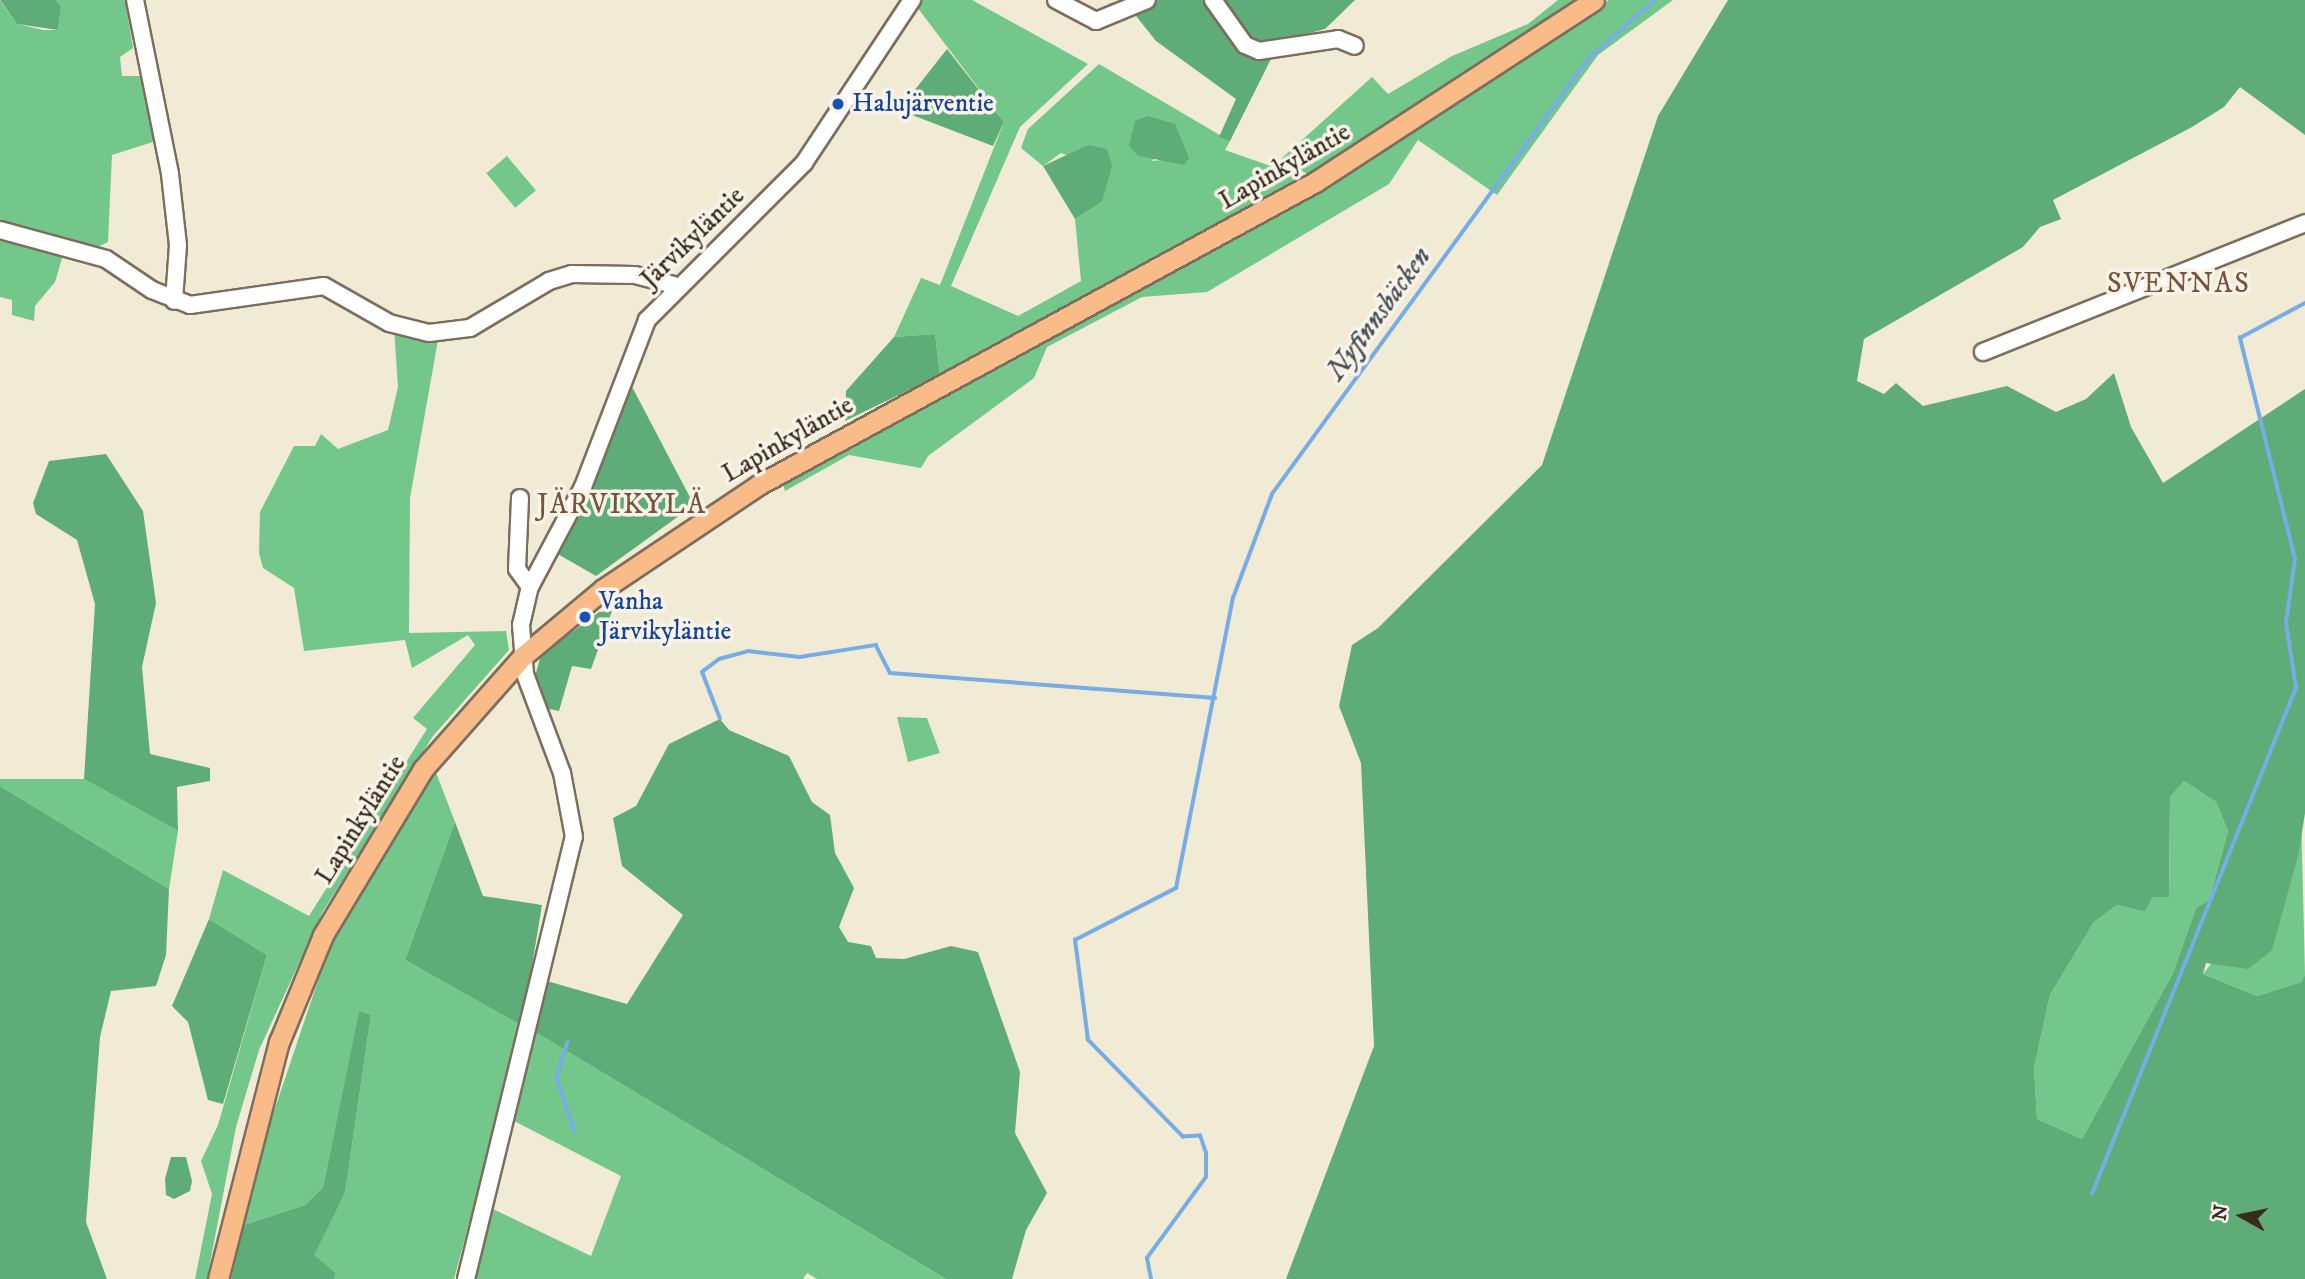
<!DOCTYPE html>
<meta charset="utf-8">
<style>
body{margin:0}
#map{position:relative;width:2305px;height:1279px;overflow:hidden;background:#f1ebd5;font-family:"IM FELL DW Pica",serif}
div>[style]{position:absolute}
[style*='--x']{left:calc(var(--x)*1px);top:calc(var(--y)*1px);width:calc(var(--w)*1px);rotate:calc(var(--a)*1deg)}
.green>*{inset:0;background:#73c78b;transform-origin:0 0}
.forest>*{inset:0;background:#5eac77}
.stream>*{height:3.5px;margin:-1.75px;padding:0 1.75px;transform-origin:1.75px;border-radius:1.75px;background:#78ace5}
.roads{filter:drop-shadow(2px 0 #7b6e5e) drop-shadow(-2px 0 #7b6e5e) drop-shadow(0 2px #7b6e5e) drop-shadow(0 -2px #7b6e5e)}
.minor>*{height:16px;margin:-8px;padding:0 8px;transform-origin:8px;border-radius:8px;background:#fff}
.major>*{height:19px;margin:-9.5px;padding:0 9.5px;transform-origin:9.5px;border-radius:9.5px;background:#f9bc89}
.dots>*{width:19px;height:19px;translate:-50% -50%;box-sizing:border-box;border:4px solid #f7f3e8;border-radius:50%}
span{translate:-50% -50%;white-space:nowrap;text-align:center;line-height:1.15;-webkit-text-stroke:7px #f7f3e8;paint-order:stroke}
.transit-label{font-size:26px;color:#164399}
.left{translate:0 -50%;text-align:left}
.street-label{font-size:26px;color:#3b2a1e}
.neighbourhood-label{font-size:28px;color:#765339;letter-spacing:2px}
.water-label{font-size:28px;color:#4d515a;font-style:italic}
.north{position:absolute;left:2207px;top:1181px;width:70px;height:70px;-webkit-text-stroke:5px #f7f3e8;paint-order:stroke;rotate:279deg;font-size:19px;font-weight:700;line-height:28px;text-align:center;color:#3b2a1e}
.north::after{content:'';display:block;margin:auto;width:24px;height:32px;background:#3b2a1e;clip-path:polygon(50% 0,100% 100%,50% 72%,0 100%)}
</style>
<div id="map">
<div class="green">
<i style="clip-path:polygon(56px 0,125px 0,133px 48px,120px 57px,122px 76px,143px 76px,159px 140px,112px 155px,108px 242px,95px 248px,0 222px,0 1px,17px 24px,43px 30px,58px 30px,61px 6px)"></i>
<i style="clip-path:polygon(evenodd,922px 0,972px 0,1088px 64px,1020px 127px,951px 286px,1018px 316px,1081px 281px,1075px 219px,1102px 202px,1108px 172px,1061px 153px,1043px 166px,1021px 148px,1028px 129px,1099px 64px,1230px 141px,1225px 150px,1302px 177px,940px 375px,935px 334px,894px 337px,921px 278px,940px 285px,1004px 122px,917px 7px,922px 0,1181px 142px,1188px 158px,1151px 161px,1181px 142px)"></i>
<i style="clip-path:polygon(1558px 0,1574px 0,1307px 174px,1281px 159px,1372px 77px,1388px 94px,1452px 56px,1528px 24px)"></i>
<i style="clip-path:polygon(1609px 0,1673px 0,1598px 55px,1497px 195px,1418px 140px,1389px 184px,1207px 292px,1142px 297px,1047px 347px,1034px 378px,928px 456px,921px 468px,849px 455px,785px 491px,782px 481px,1367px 161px)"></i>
<i style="left:507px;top:156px;width:45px;height:27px;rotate:50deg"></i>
<i style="clip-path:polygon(0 239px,63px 255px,55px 282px,35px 306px,34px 321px,12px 315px,12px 300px,0 297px)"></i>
<i style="clip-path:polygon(394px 328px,438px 340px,410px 498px,409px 633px,506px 631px,509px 650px,433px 736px,323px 911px,259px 1050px,236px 1127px,207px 1279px,195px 1279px,212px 1194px,201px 1161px,218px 1125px,267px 955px,209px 919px,223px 870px,309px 916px,427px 729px,413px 718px,475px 645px,468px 635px,412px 668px,405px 640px,304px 651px,294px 588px,263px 568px,259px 553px,260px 512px,294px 446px,315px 446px,321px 434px,338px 449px,388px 430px,398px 387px)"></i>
<i style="clip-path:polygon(897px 717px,927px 718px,940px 753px,908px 762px)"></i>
<i style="clip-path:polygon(435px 770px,455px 822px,405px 960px,522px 1026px,454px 1279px,334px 1279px,336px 1273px,313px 1255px,345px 1193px,371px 1015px,359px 1012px,323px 1187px,305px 1205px,244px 1225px,268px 1129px,328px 951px)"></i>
<i style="clip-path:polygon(0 779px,84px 779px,178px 831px,169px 889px,0 786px)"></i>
<i style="clip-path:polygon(2184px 781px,2216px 802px,2228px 831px,2209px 900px,2196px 908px,2173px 973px,2082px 1139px,2037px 1119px,2034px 1068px,2050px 995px,2094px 922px,2117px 905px,2145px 912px,2151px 897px,2169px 897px,2170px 797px)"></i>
<i style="clip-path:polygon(2301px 811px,2305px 975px,2301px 982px,2257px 996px,2203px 974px,2299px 852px)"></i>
<i style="clip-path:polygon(535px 1032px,946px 1279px,817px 1279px,807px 1273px,803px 1279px,471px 1279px,493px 1209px,591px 1256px,621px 1176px,514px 1121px)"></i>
</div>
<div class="forest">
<i style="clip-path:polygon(0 0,56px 0,61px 6px,58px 30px,17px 24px)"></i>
<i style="clip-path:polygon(1121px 0,1355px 0,1325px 29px,1280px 41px,1230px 141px,1219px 137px,1236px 99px,1156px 41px,1136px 16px,1108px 4px)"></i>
<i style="clip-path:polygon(evenodd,1728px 0,2305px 0,2305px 135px,2240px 87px,2224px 107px,2192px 127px,2053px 200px,2061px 219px,2040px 227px,2023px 247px,1864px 339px,1857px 381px,1884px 394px,1896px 383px,1923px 406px,2007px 386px,2056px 412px,2086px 399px,2114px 373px,2131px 427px,2163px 483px,2305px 389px,2305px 813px,2299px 852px,2272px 950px,2248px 969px,2206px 963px,2203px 974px,2257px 996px,2301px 982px,2305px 975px,2305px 1279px,1286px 1279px,1374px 1046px,1361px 763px,1339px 706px,1352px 645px,1378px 628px,1542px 465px,1658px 116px,1728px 0,2184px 781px,2216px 802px,2228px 831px,2209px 900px,2196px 908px,2173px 973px,2082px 1139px,2037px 1119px,2034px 1068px,2050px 995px,2094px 922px,2117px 905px,2145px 912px,2152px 897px,2169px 897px,2170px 797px,2184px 781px)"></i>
<i style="clip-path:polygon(947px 49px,1004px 122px,993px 146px,899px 110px)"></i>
<i style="clip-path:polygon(1148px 116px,1175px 124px,1189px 158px,1184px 165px,1139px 156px,1129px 146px,1135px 121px)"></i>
<i style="clip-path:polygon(1088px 145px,1107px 149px,1112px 166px,1102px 202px,1075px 219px,1043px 166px)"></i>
<i style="clip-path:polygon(935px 334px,940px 375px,845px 421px,846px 391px,894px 337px)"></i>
<i style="clip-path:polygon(629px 381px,694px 505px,596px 576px,556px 553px,590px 497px)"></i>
<i style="clip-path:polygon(106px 454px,143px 511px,156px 603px,142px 667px,150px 754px,210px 768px,210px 781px,177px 787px,178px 831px,84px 779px,95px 604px,77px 540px,36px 514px,33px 503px,49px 461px)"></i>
<i style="clip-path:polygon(612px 611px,591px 669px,572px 666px,559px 711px,540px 707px,534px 680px,541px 655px,599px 612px)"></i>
<i style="clip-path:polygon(720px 719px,729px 730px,789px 756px,812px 802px,830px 815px,835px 853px,854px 888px,839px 927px,848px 942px,871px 946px,876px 958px,904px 959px,951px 946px,978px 952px,1020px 1072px,1015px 1133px,1047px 1193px,1026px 1230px,1012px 1279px,946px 1279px,535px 1032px,547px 981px,627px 1004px,683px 915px,622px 866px,613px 818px,636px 806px,669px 744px)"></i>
<i style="clip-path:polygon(0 786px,169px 889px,166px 955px,156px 986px,111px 991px,100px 1037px,86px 1222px,107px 1279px,0 1279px)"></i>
<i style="clip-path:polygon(455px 822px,483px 896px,542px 905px,522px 1026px,405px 960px)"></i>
<i style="clip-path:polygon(209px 919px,267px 955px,223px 1104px,208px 1100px,188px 1022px,172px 1006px)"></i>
<i style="clip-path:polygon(359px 1011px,371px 1015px,345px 1193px,314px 1255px,336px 1273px,334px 1279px,231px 1279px,244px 1225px,305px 1205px,323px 1187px)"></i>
<i style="clip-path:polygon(171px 1157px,186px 1157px,192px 1181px,190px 1191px,174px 1199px,166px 1195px,165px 1179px)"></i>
</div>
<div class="stream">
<i style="--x:720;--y:719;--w:50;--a:-111"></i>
<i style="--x:702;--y:672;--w:21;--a:-37"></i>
<i style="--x:719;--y:659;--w:30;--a:-15"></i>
<i style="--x:748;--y:651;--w:52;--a:6.6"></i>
<i style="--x:800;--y:657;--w:77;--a:-9"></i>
<i style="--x:876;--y:645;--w:31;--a:63"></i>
<i style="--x:890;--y:673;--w:326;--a:4.4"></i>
<i style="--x:568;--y:1042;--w:38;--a:107"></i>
<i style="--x:557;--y:1078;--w:57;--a:71.6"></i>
<i style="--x:2092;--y:1194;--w:546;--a:-68.04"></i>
<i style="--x:2296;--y:688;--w:66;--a:-98.7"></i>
<i style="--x:2286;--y:623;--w:65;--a:-82"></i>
<i style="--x:2295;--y:559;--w:228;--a:-104"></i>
<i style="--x:2240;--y:338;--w:74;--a:-28.3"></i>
<i style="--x:1151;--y:1279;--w:21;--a:-101"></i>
<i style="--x:1147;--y:1258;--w:100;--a:-53.9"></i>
<i style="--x:1206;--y:1177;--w:24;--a:-90"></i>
<i style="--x:1206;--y:1153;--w:18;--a:-109"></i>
<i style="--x:1200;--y:1136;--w:17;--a:177"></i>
<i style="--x:1183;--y:1137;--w:136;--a:-134.4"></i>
<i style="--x:1088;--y:1040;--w:101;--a:-97.4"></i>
<i style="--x:1075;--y:940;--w:114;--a:-27.2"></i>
<i style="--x:1176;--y:888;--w:296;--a:-78.9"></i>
<i style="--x:1233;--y:598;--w:111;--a:-69.4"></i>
<i style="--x:1272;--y:494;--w:539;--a:-53.98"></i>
<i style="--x:1589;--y:58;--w:88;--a:-41.3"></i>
</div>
<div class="roads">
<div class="minor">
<i style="--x:135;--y:0;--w:177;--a:78.6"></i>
<i style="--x:170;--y:174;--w:71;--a:83.6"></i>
<i style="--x:178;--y:245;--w:56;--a:94.1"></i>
<i style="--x:1056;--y:0;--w:45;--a:27.7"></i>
<i style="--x:1096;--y:21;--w:55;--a:-22.4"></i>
<i style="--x:1213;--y:0;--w:55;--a:54.6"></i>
<i style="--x:1245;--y:45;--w:15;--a:23"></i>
<i style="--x:1259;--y:51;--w:80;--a:-8.6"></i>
<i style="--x:1338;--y:39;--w:18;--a:22"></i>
<i style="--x:0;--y:230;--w:110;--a:15.3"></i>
<i style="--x:106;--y:259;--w:55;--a:34"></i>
<i style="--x:152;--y:290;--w:41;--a:21.5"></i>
<i style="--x:190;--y:305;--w:135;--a:-8.1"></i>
<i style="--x:324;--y:286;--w:75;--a:29.6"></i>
<i style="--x:389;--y:323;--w:41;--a:14"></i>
<i style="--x:429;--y:333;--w:41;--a:-7"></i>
<i style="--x:470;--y:328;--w:92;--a:-30.7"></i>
<i style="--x:549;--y:281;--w:24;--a:-17"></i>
<i style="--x:572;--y:274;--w:63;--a:0.9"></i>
<i style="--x:635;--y:275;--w:40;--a:14.4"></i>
<i style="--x:1983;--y:352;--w:347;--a:-21.8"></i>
<i style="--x:520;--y:498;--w:71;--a:92.4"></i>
<i style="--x:517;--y:569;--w:22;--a:54"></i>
<i style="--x:466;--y:1279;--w:455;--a:-76.3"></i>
<i style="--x:574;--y:837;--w:65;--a:-100.6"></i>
<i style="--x:562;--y:773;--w:106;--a:-110.5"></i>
<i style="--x:525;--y:674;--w:49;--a:-94.7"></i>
<i style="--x:521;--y:625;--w:39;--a:-77"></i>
<i style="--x:530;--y:587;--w:113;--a:-62.1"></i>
<i style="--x:583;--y:487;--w:179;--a:-69"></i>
<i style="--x:647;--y:320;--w:222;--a:-45"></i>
<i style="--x:804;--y:163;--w:196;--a:-56.5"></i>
</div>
<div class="major">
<i style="--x:218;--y:1279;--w:245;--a:-75.6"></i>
<i style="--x:279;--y:1042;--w:116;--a:-67.6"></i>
<i style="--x:323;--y:935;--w:194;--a:-58.9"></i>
<i style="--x:423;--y:769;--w:151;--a:-48.5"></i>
<i style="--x:523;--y:656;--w:104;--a:-39.9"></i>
<i style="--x:603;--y:589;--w:189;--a:-33.8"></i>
<i style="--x:760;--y:484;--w:632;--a:-28.55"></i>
<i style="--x:1315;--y:182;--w:333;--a:-33.1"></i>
</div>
</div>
<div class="dots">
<i style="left:838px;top:104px;background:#1a4fb4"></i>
<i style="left:585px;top:617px;background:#1a4fb4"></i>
</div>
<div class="transit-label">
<span class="left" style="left:852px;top:104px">Halujärventie</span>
<span class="left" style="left:599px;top:617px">Vanha<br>Järvikyläntie</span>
</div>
<div class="street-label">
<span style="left:1285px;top:167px;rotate:-30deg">Lapinkyläntie</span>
<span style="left:693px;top:238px;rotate:-44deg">Järvikyläntie</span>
<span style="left:788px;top:440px;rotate:-30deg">Lapinkyläntie</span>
<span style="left:361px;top:820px;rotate:-58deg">Lapinkyläntie</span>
</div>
<div class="neighbourhood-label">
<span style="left:2179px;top:284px">SVENNAS</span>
<span style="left:622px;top:505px">JÄRVIKYLÄ</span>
</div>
<div class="water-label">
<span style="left:1379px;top:314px;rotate:-54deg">Nyfinnsbäcken</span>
</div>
<div class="north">N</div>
</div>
